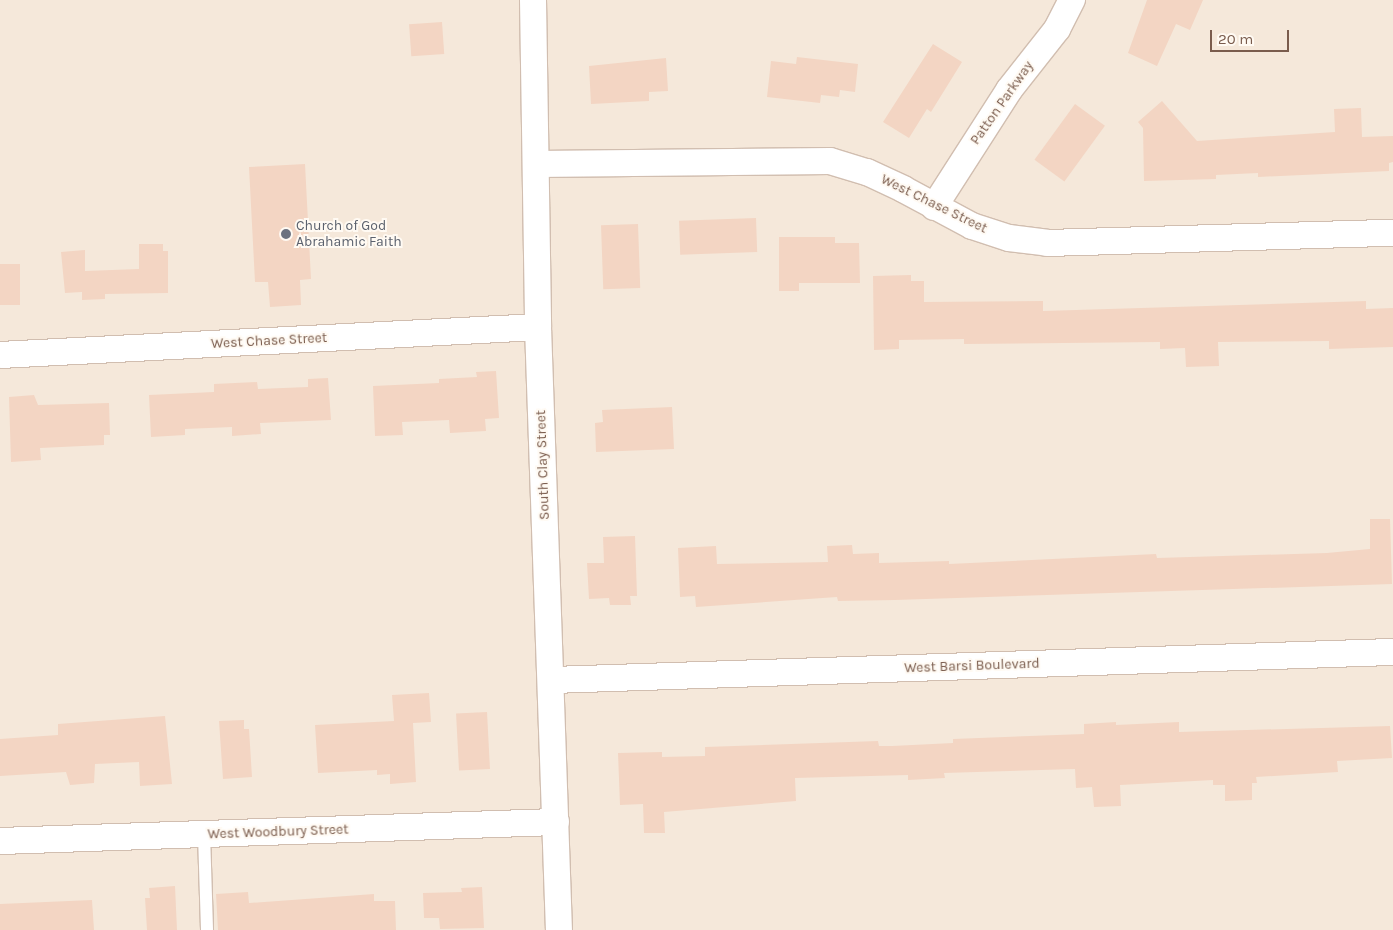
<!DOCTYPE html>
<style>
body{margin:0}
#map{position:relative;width:1393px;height:930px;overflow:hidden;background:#fdf6ec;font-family:Karla,sans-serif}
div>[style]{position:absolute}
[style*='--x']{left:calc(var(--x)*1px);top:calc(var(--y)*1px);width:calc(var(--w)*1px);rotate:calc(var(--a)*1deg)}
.residential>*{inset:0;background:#f5e8da;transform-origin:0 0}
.building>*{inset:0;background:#f3d5c3;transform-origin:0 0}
.roads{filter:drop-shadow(1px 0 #d1beb0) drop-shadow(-1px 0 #d1beb0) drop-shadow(0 1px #d1beb0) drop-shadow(0 -1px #d1beb0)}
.service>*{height:12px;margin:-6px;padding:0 6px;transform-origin:6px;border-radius:6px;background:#fff}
.minor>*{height:26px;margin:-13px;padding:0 13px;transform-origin:13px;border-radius:13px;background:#fff}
.dots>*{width:14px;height:14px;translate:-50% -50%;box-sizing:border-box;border:2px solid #fffaf3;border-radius:50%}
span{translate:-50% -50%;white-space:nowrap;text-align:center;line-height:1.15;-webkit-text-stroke:4px #fffaf3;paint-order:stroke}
.street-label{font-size:14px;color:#7a5c4d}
.worship-label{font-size:14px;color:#5b616d}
.left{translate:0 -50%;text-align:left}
.scale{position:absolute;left:1210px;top:30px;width:79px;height:22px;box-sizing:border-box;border:2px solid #7a5c4d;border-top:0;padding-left:6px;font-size:15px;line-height:18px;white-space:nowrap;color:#7a5c4d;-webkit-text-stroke:4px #fffaf3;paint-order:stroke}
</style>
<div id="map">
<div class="residential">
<i style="left:0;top:0;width:1393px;height:930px"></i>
</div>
<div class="building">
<i style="clip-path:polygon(1147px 0,1203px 0,1190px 30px,1176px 24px,1157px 66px,1128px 53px)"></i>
<i style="left:442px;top:22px;width:32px;height:33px;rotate:86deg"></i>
<i style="clip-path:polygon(933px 44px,962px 62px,931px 112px,927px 109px,909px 138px,883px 122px)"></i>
<i style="clip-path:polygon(797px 57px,858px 64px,855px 92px,840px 90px,839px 97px,821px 95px,820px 103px,767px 97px,771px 61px,796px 64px)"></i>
<i style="clip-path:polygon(666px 58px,668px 91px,649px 92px,649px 101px,591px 104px,589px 66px)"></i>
<i style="clip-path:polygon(1162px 101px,1197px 141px,1335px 132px,1334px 109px,1361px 108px,1362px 137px,1393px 136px,1393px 162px,1389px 163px,1389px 171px,1258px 177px,1258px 173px,1216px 175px,1216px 179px,1144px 181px,1143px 128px,1138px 122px)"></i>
<i style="left:1075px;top:104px;width:37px;height:69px;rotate:36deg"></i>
<i style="clip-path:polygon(305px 164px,311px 279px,300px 280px,301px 305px,270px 307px,268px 282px,255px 282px,249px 167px)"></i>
<i style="left:756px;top:218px;width:34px;height:77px;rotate:88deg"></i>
<i style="left:638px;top:224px;width:64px;height:37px;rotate:88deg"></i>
<i style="clip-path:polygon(779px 237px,835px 237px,835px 243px,859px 243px,860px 283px,799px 283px,799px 291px,779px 291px)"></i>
<i style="clip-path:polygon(139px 244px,163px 244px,163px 251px,168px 251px,168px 293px,105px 294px,105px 299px,82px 300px,82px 292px,65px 293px,61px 252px,85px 250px,85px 271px,139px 269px)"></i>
<i style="left:0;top:264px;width:20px;height:41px"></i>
<i style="clip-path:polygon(911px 275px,911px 281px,924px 281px,924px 302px,1043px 301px,1043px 311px,1366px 301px,1366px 309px,1393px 308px,1393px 347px,1329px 349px,1329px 341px,1218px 342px,1219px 366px,1186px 367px,1185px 348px,1160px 349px,1160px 342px,964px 344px,964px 339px,899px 340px,899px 349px,874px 350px,873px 276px)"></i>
<i style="clip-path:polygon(496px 371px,499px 418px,485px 419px,486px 431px,450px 433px,449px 420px,402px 422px,403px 435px,375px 436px,373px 386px,439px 383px,439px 379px,477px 377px,476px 372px)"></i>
<i style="clip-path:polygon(328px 378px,331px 420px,260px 423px,261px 434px,232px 436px,232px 427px,185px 429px,185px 435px,151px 437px,149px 395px,214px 392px,214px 384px,257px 382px,258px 389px,308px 387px,308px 379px)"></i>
<i style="clip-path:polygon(34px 395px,38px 405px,109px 403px,110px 435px,104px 435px,104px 445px,40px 448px,41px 460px,11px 462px,9px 397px)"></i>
<i style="clip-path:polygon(672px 407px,674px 449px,596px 452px,595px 423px,603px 422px,602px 410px)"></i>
<i style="clip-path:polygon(1370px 519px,1390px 519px,1392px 584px,895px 600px,838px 601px,837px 597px,696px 607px,695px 596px,680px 597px,678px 548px,716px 546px,717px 564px,828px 562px,827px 546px,852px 545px,853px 554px,879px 553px,879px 563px,949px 561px,949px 564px,1156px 554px,1157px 558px,1327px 553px,1370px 549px)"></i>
<i style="clip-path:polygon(635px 536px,637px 596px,630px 596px,631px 605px,610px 605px,609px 598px,589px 599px,587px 563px,604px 563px,603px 537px)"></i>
<i style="clip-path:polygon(429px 693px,431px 722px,413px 723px,416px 782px,390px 784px,390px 774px,377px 775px,377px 770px,318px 773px,315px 725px,394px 721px,392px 695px)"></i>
<i style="left:487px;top:712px;width:57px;height:31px;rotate:87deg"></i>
<i style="clip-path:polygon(165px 716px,172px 784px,140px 786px,139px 762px,95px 764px,94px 783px,70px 785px,66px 772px,0 776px,0 739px,58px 735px,58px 724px)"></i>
<i style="clip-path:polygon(244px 720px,244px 729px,249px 729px,252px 777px,223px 779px,219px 721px)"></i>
<i style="clip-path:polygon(1116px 722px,1116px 725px,1179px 722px,1179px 732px,1390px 726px,1392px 758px,1337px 761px,1338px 772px,1256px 777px,1257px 783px,1252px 783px,1252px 800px,1225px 801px,1225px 785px,1213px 785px,1213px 780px,1120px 785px,1121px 806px,1094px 807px,1092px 787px,1076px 788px,1075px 769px,944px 773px,945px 778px,908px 780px,908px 775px,795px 778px,796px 801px,664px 812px,665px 833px,644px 833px,643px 804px,620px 805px,618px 753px,662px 752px,662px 757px,705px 756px,705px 747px,878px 741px,879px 746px,892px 746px,953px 743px,953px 739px,1084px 734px,1084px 724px)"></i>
<i style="clip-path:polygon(175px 886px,177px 930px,147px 930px,145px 898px,150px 898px,149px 888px)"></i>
<i style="clip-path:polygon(482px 887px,484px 928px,440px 929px,439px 918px,424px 918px,423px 893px,462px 892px,461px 888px)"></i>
<i style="clip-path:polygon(248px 892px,249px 903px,374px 894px,374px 901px,395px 901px,396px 930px,218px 930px,216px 894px)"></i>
<i style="clip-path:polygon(92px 900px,94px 930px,0 930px,0 904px)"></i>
</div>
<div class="roads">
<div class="service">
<i style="--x:204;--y:834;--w:96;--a:88.2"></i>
</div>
<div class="minor">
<i style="--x:533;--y:0;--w:327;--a:89.1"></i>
<i style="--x:538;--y:327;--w:603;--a:88.01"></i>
<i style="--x:536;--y:164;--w:294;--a:-0.6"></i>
<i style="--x:830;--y:161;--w:39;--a:17"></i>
<i style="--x:867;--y:172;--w:40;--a:25"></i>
<i style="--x:903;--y:189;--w:78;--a:28.2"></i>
<i style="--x:972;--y:226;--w:39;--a:18"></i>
<i style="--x:1009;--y:238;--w:38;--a:7"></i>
<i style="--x:1047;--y:243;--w:346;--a:-1.7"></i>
<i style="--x:934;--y:207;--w:139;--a:-57.3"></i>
<i style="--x:1009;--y:90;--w:78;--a:-51.8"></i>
<i style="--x:1057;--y:29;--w:33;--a:-63"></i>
<i style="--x:0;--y:355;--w:539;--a:-2.98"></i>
<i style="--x:552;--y:680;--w:841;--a:-1.91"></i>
<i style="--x:0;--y:841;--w:556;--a:-1.96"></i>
</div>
</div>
<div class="dots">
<i style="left:286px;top:234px;background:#6b7280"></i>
</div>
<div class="street-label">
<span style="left:1002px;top:103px;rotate:-55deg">Patton Parkway</span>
<span style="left:934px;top:204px;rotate:26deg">West Chase Street</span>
<span style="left:269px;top:341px;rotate:-3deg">West Chase Street</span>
<span style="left:543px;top:465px;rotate:-92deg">South Clay Street</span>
<span style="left:972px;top:666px;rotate:-2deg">West Barsi Boulevard</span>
<span style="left:278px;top:832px;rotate:-2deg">West Woodbury Street</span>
</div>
<div class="worship-label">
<span class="left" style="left:296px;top:234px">Church of God<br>Abrahamic Faith</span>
</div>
<div class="scale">20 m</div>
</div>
